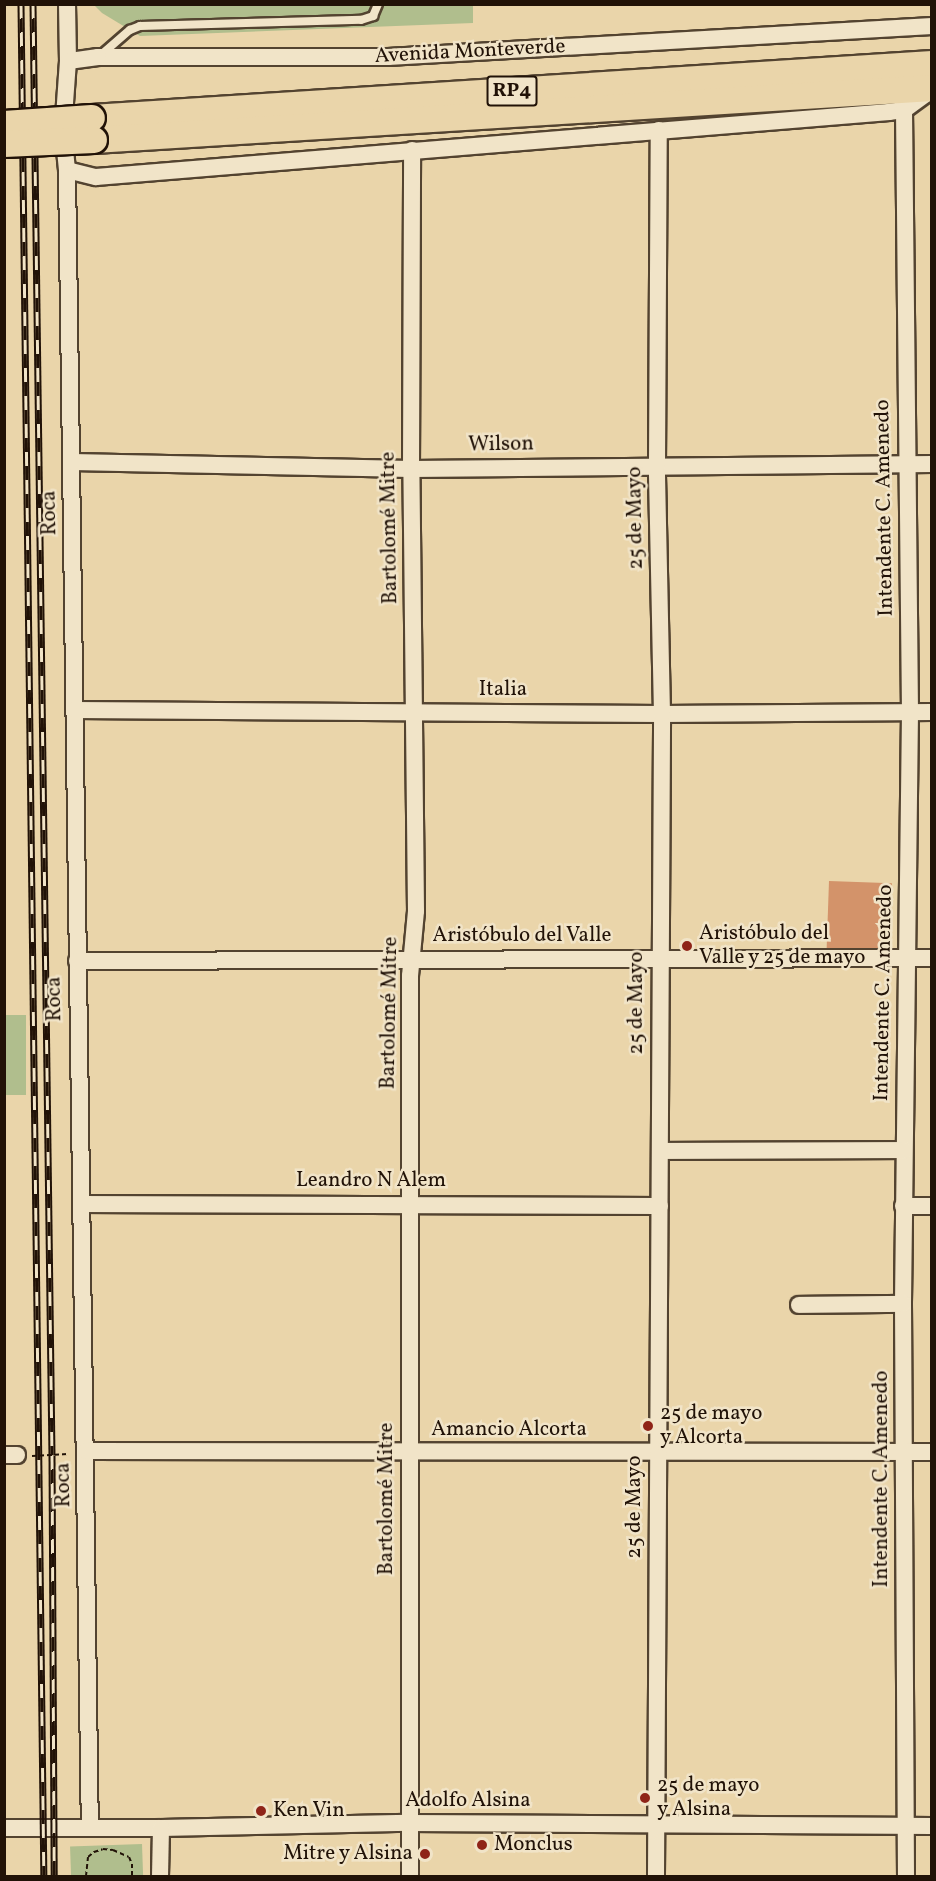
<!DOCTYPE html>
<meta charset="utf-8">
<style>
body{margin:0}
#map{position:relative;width:936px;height:1881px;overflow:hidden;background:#ead5aa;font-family:Vollkorn,serif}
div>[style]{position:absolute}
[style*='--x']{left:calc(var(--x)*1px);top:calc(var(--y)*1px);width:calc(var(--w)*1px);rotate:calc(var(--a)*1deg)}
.green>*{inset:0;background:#b0be8d;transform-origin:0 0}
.building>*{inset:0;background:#d3936a;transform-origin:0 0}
.path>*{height:2px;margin-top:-1px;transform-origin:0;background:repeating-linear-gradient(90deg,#211207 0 4.5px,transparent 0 7.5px)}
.roads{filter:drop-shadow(2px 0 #534330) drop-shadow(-2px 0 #534330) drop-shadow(0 2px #534330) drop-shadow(0 -2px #534330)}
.service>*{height:8px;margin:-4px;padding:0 4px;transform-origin:4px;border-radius:4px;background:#f1e4c8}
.minor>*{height:16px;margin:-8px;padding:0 8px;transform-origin:8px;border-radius:8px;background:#f1e4c8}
.primary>*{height:26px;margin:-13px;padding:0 13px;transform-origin:13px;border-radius:13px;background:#ead5aa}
.rail>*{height:7px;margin-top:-3.5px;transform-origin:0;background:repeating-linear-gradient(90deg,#f1e4c8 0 14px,#211207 0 28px);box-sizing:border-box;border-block:2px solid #211207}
.bridges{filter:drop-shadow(2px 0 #211207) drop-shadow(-2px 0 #211207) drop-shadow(0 2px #211207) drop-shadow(0 -2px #211207)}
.primary-bridge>*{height:26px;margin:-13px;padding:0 13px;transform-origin:13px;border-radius:13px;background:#ead5aa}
.dots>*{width:16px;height:16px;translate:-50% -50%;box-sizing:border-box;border:3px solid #f1e4c8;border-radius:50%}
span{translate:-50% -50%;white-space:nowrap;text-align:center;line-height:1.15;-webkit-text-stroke:5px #f1e4c8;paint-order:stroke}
.shield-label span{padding:2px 4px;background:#f1e4c8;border:2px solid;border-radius:4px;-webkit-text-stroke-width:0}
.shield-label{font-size:20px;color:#211207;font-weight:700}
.street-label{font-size:21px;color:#211207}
.poi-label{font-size:21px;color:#211207}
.left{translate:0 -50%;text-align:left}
.right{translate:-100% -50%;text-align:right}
.frame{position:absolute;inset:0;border:6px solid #211207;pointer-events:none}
</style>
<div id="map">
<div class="green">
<i style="clip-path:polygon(473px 4px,473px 23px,140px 36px,102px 13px,94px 5px)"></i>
<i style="left:5px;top:1015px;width:21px;height:80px"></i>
<i style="left:142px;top:1844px;width:32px;height:72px;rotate:88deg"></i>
</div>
<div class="building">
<i style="left:829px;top:881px;width:63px;height:67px;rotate:2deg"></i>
</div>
<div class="path">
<i style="--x:32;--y:1456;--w:36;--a:-3"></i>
<i style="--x:86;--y:1876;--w:19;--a:-84"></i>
<i style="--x:88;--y:1857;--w:8;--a:-40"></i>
<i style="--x:94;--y:1852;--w:9;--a:-18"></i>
<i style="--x:103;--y:1849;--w:10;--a:6"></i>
<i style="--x:113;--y:1850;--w:17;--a:24"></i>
<i style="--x:129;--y:1857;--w:8;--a:67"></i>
<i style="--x:132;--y:1864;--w:12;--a:90"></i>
</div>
<div class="roads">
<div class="service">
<i style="--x:102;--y:54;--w:37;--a:-41"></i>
<i style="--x:130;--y:30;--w:11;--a:-22"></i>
<i style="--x:140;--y:26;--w:221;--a:-1.6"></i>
<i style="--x:361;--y:20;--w:13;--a:-18"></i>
<i style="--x:373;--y:16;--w:13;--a:-67"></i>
</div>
<div class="minor">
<i style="--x:67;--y:4;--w:57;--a:89"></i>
<i style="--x:932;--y:26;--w:545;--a:176.74"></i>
<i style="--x:388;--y:57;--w:290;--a:180"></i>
<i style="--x:98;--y:57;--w:30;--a:172"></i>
<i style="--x:68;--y:61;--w:69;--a:94.1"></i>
<i style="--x:63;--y:130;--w:40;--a:84.3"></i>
<i style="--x:67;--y:170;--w:30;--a:14"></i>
<i style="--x:96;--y:177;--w:796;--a:-4.69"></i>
<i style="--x:889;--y:112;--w:15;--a:-8"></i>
<i style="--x:904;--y:110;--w:34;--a:-36"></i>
<i style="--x:904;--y:110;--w:602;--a:89.43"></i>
<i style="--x:910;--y:712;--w:592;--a:90.68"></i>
<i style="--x:903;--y:1304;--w:572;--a:89.7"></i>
<i style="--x:67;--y:170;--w:1658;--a:89.21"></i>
<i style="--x:72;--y:462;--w:339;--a:1.2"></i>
<i style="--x:411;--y:469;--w:521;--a:-0.55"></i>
<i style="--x:75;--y:710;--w:587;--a:0.39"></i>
<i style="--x:662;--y:714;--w:270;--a:-0.4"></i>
<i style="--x:77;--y:961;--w:855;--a:-0.2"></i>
<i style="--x:660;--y:1151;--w:244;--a:-0.2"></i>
<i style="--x:81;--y:1204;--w:579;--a:0.2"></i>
<i style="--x:903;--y:1206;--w:29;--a:0"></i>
<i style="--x:799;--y:1305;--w:104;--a:-0.6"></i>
<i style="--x:86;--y:1451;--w:846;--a:0.07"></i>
<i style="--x:4;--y:1455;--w:13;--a:0"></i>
<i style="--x:4;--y:1828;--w:157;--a:0"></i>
<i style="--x:161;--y:1828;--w:248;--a:-1.2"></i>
<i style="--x:409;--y:1823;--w:523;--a:0.33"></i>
<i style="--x:160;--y:1876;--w:48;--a:-88.8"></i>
<i style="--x:410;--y:1876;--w:900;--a:-90"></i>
<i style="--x:410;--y:976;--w:65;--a:-84.7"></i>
<i style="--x:416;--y:911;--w:442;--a:-90.6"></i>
<i style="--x:411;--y:469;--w:319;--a:-89.8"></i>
<i style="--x:656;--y:1876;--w:1162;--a:-89.7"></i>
<i style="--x:662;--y:714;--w:249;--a:-91.2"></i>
<i style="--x:657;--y:465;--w:335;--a:-89.7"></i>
</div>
<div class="primary">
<i style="--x:92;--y:118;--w:842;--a:-3.68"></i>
<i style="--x:94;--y:140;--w:840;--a:-3.55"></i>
</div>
</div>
<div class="rail">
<i style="--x:21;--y:4;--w:1872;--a:89.3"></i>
<i style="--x:33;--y:4;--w:1451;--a:89.25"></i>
<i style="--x:52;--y:1455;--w:421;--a:89.7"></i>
</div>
<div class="bridges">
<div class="primary-bridge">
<i style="--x:4;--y:124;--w:88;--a:-3.9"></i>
<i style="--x:4;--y:144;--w:90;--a:-2.5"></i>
</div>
</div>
<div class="dots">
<i style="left:687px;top:946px;background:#8f2418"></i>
<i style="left:648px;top:1426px;background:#8f2418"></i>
<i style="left:645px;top:1798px;background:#8f2418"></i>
<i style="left:261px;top:1811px;background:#8f2418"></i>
<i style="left:482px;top:1845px;background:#8f2418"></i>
<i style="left:425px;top:1854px;background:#8f2418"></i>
</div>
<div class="shield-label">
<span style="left:512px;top:91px">RP4</span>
</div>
<div class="street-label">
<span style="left:470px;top:52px;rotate:-3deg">Avenida Monteverde</span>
<span style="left:501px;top:445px;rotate:-1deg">Wilson</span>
<span style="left:885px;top:508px;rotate:-91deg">Intendente C. Amenedo</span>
<span style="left:50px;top:513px;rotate:-91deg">Roca</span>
<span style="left:636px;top:518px;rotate:-91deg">25 de Mayo</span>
<span style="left:390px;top:528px;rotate:-91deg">Bartolomé Mitre</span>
<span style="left:503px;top:690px">Italia</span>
<span style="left:522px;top:936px">Aristóbulo del Valle</span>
<span style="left:884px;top:993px;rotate:-89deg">Intendente C. Amenedo</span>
<span style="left:55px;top:999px;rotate:-91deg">Roca</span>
<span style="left:637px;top:1003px;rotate:-90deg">25 de Mayo</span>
<span style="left:390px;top:1013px;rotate:-89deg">Bartolomé Mitre</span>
<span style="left:371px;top:1181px">Leandro N Alem</span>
<span style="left:509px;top:1430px">Amancio Alcorta</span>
<span style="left:882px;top:1479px;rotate:-90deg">Intendente C. Amenedo</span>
<span style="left:64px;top:1485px;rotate:-91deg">Roca</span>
<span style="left:387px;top:1499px;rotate:-90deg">Bartolomé Mitre</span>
<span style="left:635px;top:1507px;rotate:-90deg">25 de Mayo</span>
<span style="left:468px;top:1801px">Adolfo Alsina</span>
</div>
<div class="poi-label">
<span class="left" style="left:699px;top:946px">Aristóbulo del<br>Valle y 25 de mayo</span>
<span class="left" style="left:660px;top:1426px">25 de mayo<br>y Alcorta</span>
<span class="left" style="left:657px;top:1798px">25 de mayo<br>y Alsina</span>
<span class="left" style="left:273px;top:1811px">Ken Vin</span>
<span class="left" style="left:494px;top:1845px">Monclus</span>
<span class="right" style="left:413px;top:1854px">Mitre y Alsina</span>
</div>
<div class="frame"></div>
</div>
